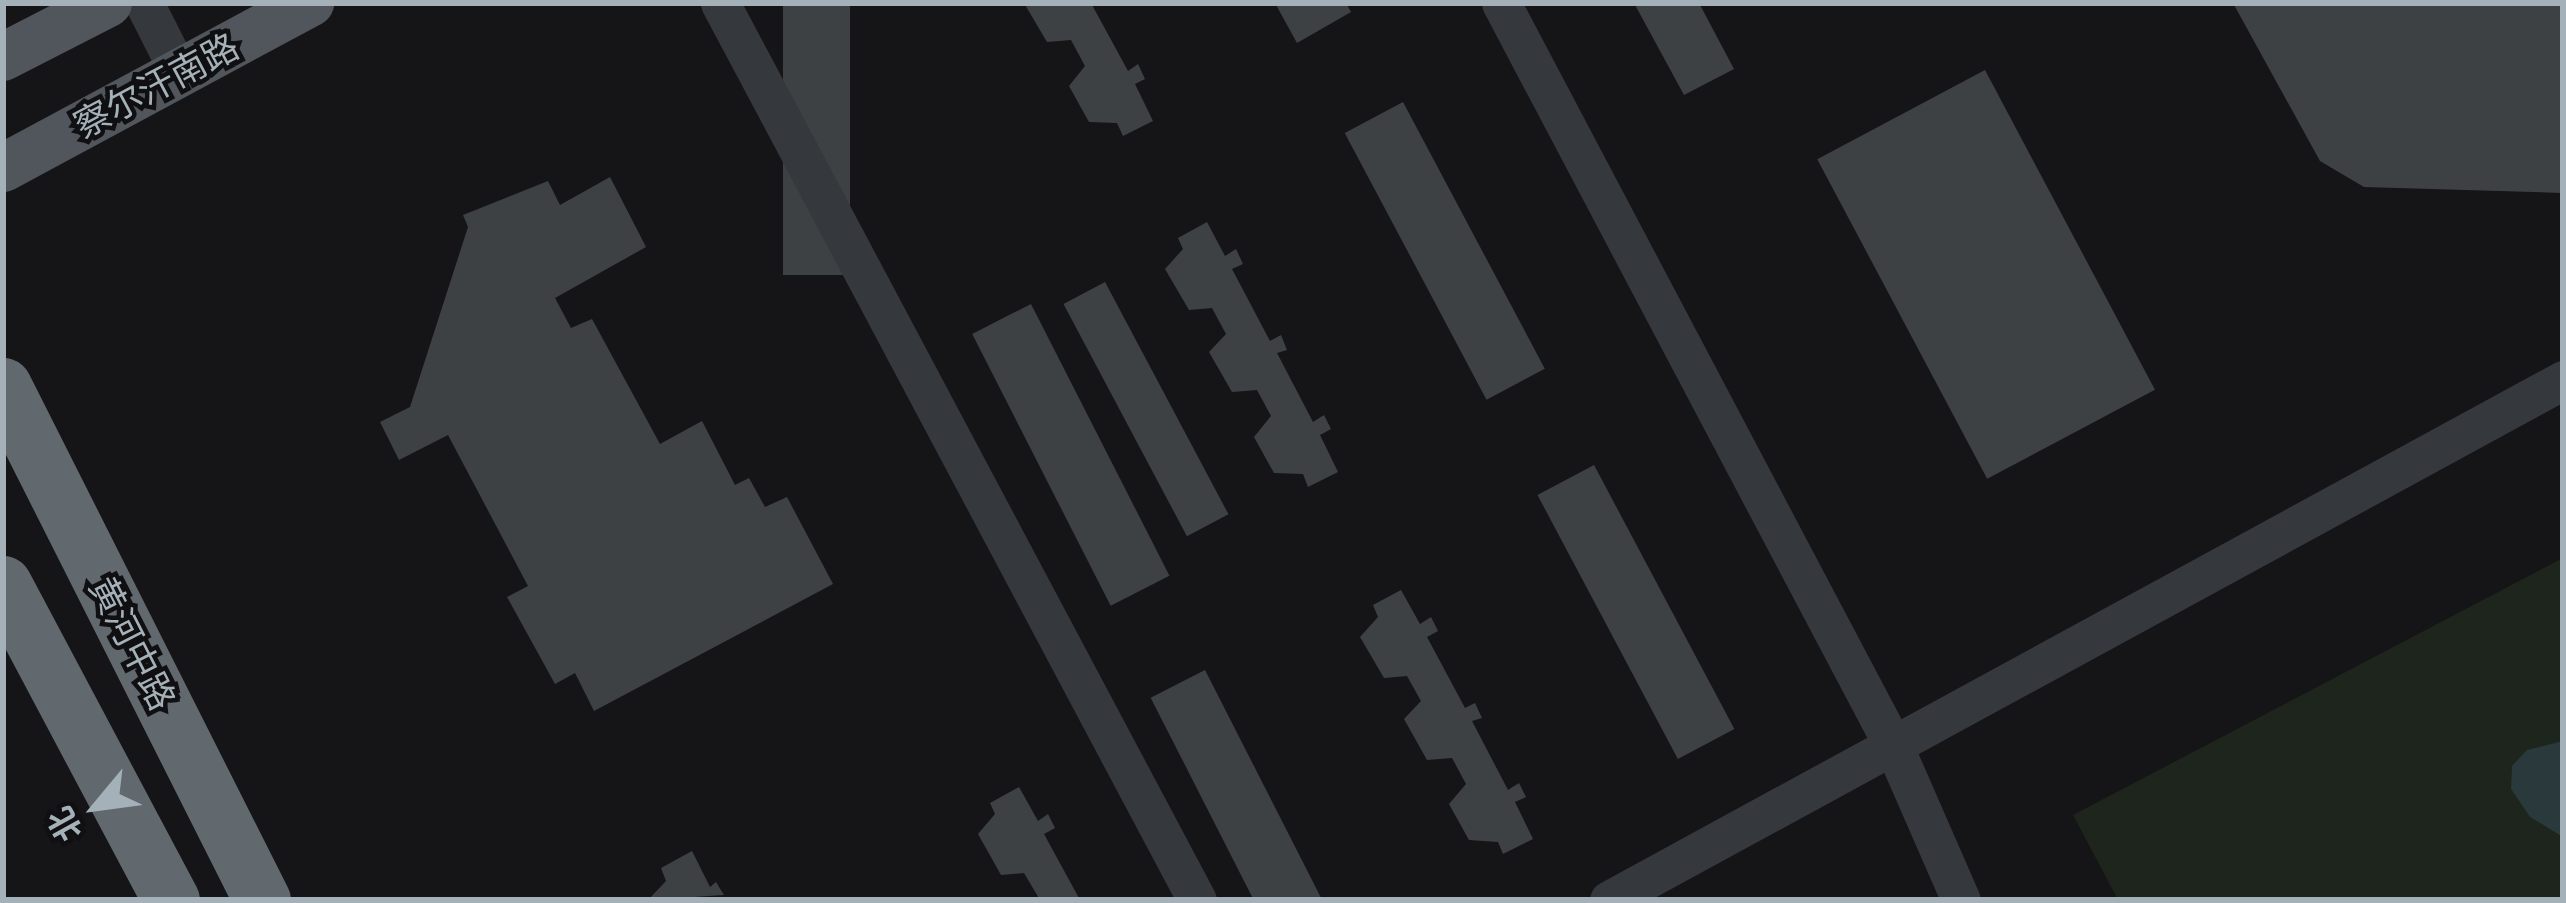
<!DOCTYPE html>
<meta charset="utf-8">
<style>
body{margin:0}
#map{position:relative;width:2566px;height:903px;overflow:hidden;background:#151517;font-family:Ubuntu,"Noto Sans SC",sans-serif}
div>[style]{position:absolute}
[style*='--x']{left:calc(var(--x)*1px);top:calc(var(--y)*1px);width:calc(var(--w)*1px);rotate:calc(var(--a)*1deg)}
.green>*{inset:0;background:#1d251c}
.water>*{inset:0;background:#29393c}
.building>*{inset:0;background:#3e4144;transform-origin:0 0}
.minor>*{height:39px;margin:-19.5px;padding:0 19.5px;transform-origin:19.5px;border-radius:19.5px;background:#35383c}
.major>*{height:48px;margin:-24px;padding:0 24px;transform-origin:24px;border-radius:24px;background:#51565c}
.highway>*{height:57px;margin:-28.5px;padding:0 28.5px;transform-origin:28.5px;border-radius:28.5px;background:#61686e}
span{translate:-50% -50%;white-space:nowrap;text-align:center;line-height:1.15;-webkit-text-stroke:9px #101012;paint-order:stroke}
.street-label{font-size:36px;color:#a5b1b8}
.frame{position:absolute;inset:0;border:6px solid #a5b1b8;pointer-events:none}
.north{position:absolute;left:36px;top:747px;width:120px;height:120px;-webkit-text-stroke:9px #101012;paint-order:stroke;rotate:241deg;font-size:33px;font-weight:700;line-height:48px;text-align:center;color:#a5b1b8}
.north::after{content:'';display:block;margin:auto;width:42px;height:54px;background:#a5b1b8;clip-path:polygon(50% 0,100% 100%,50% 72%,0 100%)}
</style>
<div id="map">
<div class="green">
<i style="clip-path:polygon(2563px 558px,2563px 900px,2118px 900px,2073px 815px)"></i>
</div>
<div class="water">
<i style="clip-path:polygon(2563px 741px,2563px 837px,2530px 817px,2511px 789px,2512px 766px,2527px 750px)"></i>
</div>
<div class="building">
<i style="left:783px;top:3px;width:67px;height:272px"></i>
<i style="clip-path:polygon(1024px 3px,1091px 3px,1128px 71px,1138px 64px,1145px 79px,1135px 84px,1153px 121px,1123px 136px,1117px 123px,1089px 122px,1069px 86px,1085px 66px,1071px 40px,1047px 42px)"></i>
<i style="clip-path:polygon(1275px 3px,1346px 3px,1351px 12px,1297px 43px)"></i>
<i style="clip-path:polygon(1634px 3px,1699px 3px,1734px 69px,1684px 95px)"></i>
<i style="clip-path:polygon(2233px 3px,2563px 3px,2563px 193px,2364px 187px,2320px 161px)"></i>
<i style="left:1985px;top:70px;width:362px;height:190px;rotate:62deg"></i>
<i style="left:1403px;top:102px;width:302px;height:66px;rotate:62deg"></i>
<i style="clip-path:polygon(610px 177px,646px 247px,555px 298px,571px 328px,592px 319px,660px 444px,702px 421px,735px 485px,749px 478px,765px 507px,787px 497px,833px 584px,594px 711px,575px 673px,555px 684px,507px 597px,528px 586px,448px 435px,399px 460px,380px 422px,410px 407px,468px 227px,463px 215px,548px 181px,560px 205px)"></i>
<i style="clip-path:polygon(1207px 222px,1225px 256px,1236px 249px,1243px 264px,1232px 269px,1270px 341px,1281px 335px,1287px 350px,1277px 353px,1313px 422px,1324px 415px,1331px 429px,1320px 435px,1338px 472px,1308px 487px,1303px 474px,1274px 473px,1254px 437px,1271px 416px,1257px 390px,1232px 392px,1209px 352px,1226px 334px,1212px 308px,1189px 310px,1165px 269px,1183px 249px,1178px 238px)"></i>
<i style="left:1105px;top:282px;width:263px;height:47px;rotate:62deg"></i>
<i style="left:1031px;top:304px;width:305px;height:66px;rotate:63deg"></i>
<i style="left:1594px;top:465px;width:299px;height:64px;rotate:62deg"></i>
<i style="clip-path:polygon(1401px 590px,1420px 624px,1431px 617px,1438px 631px,1427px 637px,1465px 708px,1475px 703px,1482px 718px,1472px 721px,1508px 790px,1519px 783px,1526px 797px,1515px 802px,1533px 839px,1503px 854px,1498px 842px,1469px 840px,1449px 804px,1466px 784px,1452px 758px,1427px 760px,1404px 719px,1421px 701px,1407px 676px,1384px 678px,1360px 637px,1378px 617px,1373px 605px)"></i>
<i style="left:1205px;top:670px;width:258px;height:61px;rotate:63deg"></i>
<i style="clip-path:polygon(1019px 787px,1038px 821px,1048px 814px,1055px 828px,1044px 834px,1080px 900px,1040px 900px,1024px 873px,1001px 875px,978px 834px,995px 814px,990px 803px)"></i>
<i style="clip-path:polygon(692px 851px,710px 887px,716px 882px,724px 895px,648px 900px,666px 881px,661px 868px)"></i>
</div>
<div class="minor">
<i style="--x:144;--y:3;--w:77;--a:63.1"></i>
<i style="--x:720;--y:3;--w:1016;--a:62"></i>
<i style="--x:1501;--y:3;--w:841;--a:62.16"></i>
<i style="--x:1894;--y:747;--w:167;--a:66.4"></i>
<i style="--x:1609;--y:900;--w:1087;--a:-28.59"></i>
</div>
<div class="major">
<i style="--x:3;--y:57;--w:118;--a:-27.2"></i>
<i style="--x:3;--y:168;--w:349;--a:-28.3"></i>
</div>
<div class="highway">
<i style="--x:3;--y:386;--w:576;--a:63.26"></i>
<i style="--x:3;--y:584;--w:358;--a:62"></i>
</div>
<div class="street-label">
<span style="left:156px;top:85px;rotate:-28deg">察尔汗南路</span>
<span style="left:133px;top:643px;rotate:63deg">黄河中路</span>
</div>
<div class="frame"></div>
<div class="north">北</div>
</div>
